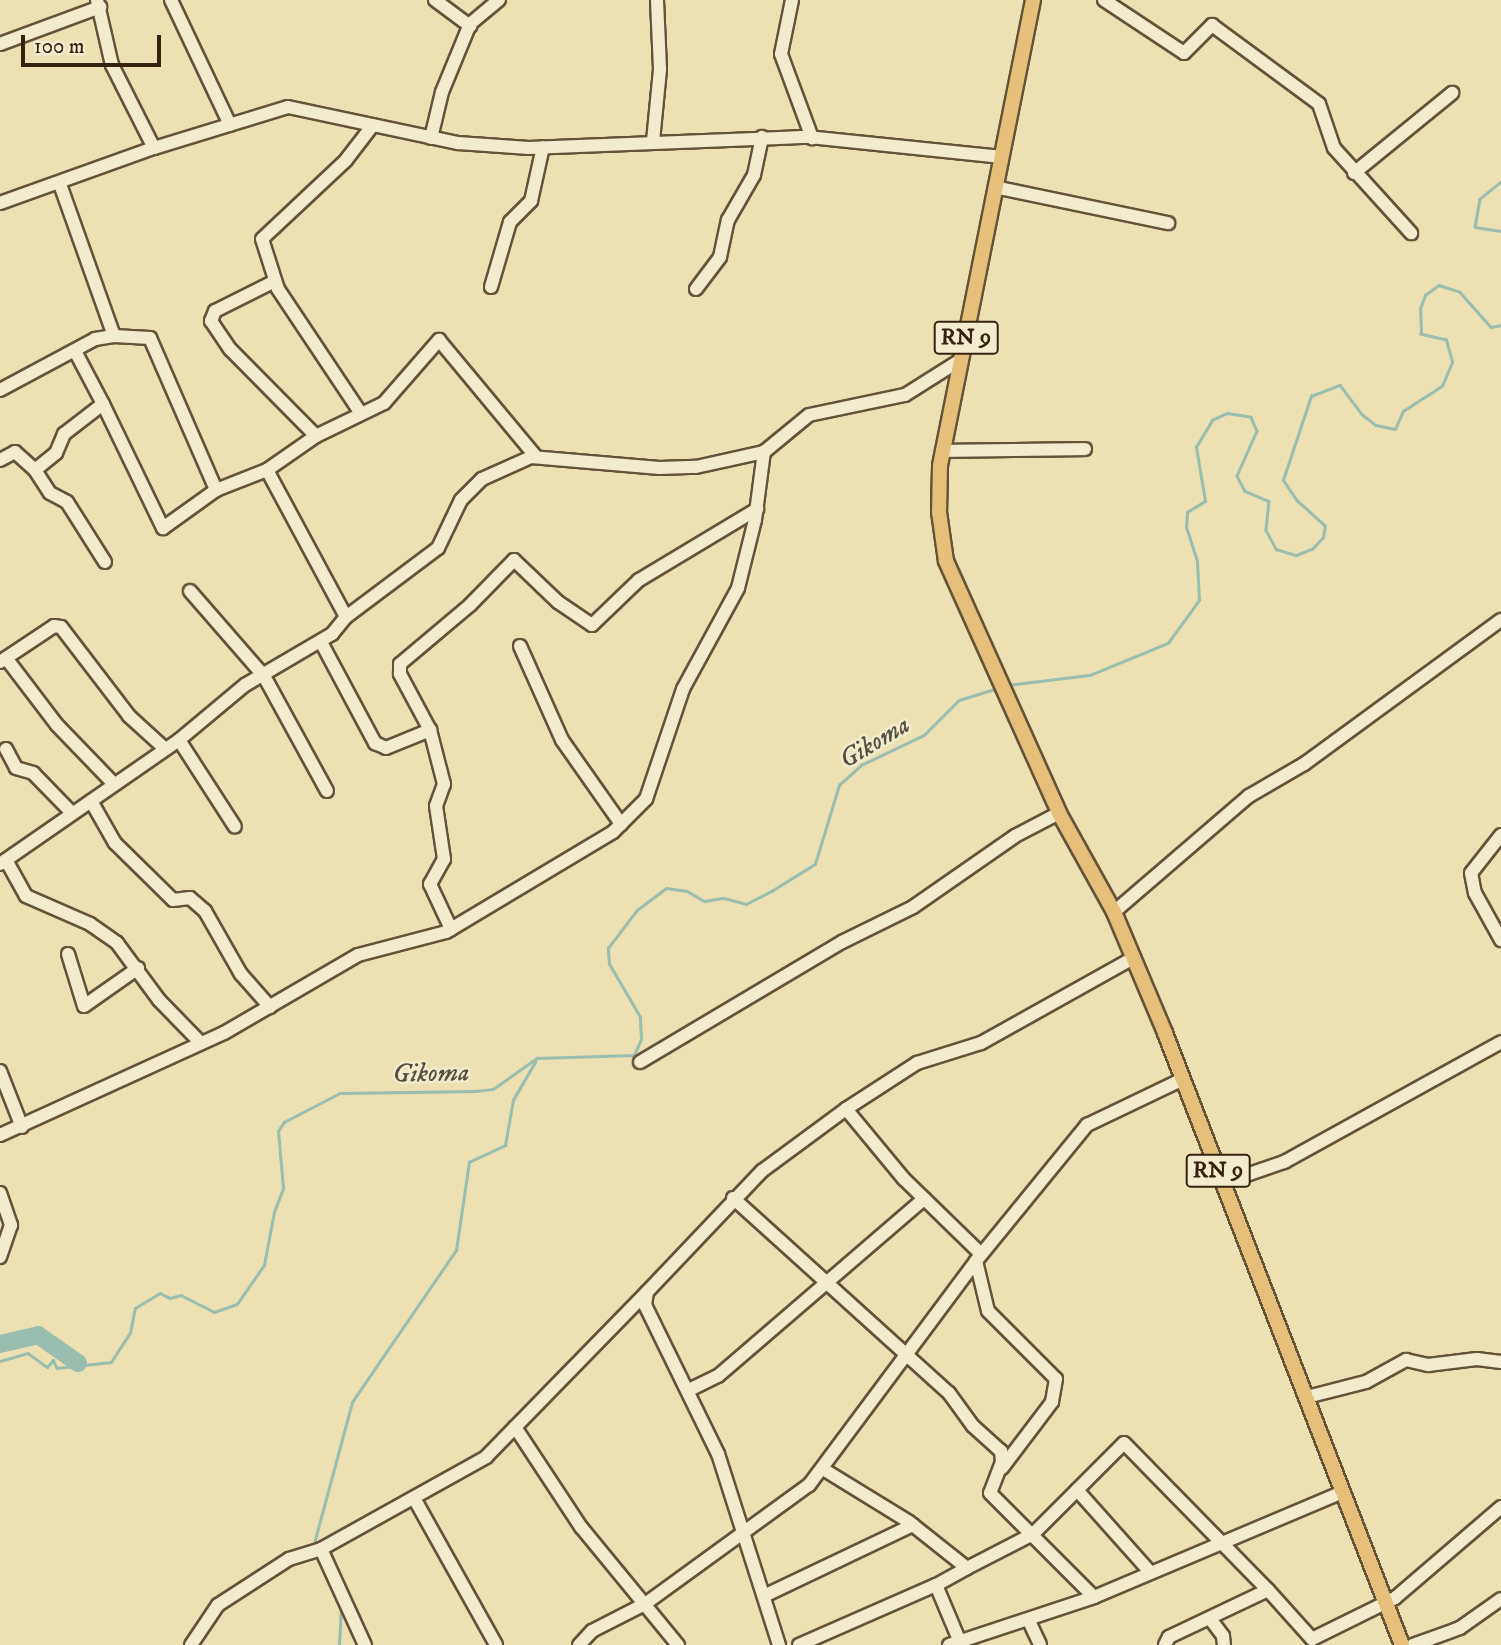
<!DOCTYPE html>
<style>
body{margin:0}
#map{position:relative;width:1501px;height:1645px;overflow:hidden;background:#ede0b3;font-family:"IM FELL DW Pica",serif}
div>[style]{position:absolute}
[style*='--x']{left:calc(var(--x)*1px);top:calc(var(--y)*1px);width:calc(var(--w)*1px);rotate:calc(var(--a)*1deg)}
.stream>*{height:2.5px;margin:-1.25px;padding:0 1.25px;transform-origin:1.25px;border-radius:1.25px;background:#99bdaf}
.river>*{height:18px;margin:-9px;padding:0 9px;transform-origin:9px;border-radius:9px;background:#99bdaf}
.roads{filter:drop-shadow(2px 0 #645239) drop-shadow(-2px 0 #645239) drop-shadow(0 2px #645239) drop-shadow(0 -2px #645239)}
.minor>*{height:12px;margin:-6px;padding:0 6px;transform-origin:6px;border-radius:6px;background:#f3ebce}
.major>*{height:14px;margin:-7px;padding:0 7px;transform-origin:7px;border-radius:7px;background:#e6c07a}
span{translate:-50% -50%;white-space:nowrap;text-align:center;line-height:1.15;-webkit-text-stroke:5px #f3ebce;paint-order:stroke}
.shield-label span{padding:2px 5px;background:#f3ebce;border:2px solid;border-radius:5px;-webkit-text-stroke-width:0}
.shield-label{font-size:23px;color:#362210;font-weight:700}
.water-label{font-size:26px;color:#545040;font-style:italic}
.scale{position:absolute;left:21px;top:35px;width:140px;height:32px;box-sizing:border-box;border:4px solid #362210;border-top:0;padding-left:9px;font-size:21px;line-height:24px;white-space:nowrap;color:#362210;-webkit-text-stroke:5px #f3ebce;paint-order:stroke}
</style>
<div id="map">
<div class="stream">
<i style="--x:1501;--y:182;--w:27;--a:141"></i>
<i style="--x:1480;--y:199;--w:28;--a:100"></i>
<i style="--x:1475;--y:227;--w:26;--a:9"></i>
<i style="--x:1008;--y:685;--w:83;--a:-7"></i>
<i style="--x:1090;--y:675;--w:84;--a:-22.3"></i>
<i style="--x:1168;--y:643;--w:53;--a:-54.2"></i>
<i style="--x:1199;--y:600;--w:39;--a:-93"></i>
<i style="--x:1197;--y:561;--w:35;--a:-108"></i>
<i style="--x:1186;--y:528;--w:16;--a:-86"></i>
<i style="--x:1187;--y:512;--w:21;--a:-31"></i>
<i style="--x:1205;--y:501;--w:55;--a:-99.5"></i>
<i style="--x:1196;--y:447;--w:31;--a:-59"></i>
<i style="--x:1212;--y:420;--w:17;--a:-25"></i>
<i style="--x:1227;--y:413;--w:24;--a:9"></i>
<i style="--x:1251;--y:417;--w:15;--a:67"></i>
<i style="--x:1257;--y:431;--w:49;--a:114"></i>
<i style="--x:1237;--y:476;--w:17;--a:62"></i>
<i style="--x:1245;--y:491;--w:26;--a:23"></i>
<i style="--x:1269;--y:501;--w:29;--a:96"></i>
<i style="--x:1266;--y:530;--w:21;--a:62"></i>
<i style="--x:1276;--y:549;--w:21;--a:17"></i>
<i style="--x:1296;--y:555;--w:17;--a:-21"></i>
<i style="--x:1312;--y:549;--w:16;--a:-47"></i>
<i style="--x:1323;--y:537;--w:11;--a:-80"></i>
<i style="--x:1325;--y:526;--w:38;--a:-138"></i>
<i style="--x:1297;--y:501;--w:25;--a:-124"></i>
<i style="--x:1283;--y:480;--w:89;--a:-71.6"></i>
<i style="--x:1311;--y:396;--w:31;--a:-21"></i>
<i style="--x:1340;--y:385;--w:38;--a:53"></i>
<i style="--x:1363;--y:415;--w:16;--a:38"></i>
<i style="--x:1376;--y:425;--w:19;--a:12"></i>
<i style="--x:1395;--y:429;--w:20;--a:-66"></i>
<i style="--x:1403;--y:411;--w:46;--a:-32.7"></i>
<i style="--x:1442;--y:386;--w:26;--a:-67"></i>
<i style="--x:1452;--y:362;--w:23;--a:-105"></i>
<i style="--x:1446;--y:340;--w:26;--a:-167"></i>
<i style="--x:1421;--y:334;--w:25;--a:-92"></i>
<i style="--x:1420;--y:309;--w:15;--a:-70"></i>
<i style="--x:1425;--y:295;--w:17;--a:-36"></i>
<i style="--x:1439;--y:285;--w:22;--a:18"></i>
<i style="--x:1460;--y:292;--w:47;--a:48.5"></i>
<i style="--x:1491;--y:327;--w:10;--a:-11"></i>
<i style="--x:0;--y:1361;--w:29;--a:-16"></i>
<i style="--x:28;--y:1353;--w:24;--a:36"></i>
<i style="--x:47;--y:1367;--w:9;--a:-49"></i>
<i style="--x:53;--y:1360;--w:9;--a:63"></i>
<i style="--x:57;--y:1368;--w:54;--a:-6.3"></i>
<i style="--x:111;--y:1362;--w:35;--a:-57"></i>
<i style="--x:130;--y:1333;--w:25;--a:-79"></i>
<i style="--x:135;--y:1308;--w:29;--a:-31"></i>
<i style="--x:160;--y:1293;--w:11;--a:27"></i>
<i style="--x:170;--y:1298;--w:11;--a:-15"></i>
<i style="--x:181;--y:1295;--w:37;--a:27"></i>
<i style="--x:214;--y:1312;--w:24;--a:-19"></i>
<i style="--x:237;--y:1304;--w:47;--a:-55.3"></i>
<i style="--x:264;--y:1265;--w:54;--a:-79.3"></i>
<i style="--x:274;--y:1212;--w:26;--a:-69"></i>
<i style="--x:283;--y:1188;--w:57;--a:-95"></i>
<i style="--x:278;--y:1131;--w:11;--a:-56"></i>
<i style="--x:284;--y:1122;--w:63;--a:-27.4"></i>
<i style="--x:340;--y:1093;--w:136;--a:-0.8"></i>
<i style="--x:476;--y:1091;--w:17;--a:-7"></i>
<i style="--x:493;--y:1089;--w:54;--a:-35.2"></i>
<i style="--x:537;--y:1058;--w:97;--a:-1.8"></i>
<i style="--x:634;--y:1055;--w:17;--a:-66"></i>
<i style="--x:641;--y:1039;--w:22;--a:-93"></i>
<i style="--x:640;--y:1017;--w:61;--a:-120.3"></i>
<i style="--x:609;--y:964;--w:16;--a:-94"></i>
<i style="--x:608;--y:948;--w:48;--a:-52.7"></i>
<i style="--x:637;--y:910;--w:36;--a:-37"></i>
<i style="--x:666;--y:888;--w:21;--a:8"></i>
<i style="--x:687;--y:891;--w:20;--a:30"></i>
<i style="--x:704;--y:901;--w:20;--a:-9"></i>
<i style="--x:724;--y:898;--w:23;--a:15"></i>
<i style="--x:746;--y:904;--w:30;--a:-27"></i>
<i style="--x:773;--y:890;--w:49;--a:-31.8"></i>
<i style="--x:815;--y:864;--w:83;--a:-73.1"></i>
<i style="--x:839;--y:785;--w:30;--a:-42"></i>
<i style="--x:861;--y:765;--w:70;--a:-25.5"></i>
<i style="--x:924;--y:735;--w:49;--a:-45"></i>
<i style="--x:959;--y:700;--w:41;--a:-17.1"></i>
<i style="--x:313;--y:1547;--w:150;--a:-74.9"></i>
<i style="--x:352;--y:1402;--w:184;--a:-55.6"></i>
<i style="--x:456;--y:1250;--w:89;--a:-81.6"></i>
<i style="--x:469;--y:1162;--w:40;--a:-25"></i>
<i style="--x:505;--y:1145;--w:46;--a:-79.9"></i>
<i style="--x:513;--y:1100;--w:44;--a:-59.9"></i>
<i style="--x:317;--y:1556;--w:35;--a:65"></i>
<i style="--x:339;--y:1645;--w:39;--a:-87"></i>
</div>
<div class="river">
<i style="--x:0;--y:1344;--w:39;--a:-13"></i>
<i style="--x:38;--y:1335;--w:49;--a:35"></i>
</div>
<div class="roads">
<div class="minor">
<i style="--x:97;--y:0;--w:67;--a:77"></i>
<i style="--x:112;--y:65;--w:93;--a:63.2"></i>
<i style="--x:171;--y:0;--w:138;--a:64.7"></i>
<i style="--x:435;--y:0;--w:44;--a:36.6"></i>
<i style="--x:792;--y:0;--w:55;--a:101.5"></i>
<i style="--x:781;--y:54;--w:90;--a:69.7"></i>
<i style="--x:1104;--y:0;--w:96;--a:33.5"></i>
<i style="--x:1184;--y:53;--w:40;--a:-45"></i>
<i style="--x:1212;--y:25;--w:133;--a:36.4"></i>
<i style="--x:1319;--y:104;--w:46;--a:71.2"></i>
<i style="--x:1334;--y:148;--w:115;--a:47.8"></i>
<i style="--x:0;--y:44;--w:107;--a:-20.3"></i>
<i style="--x:431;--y:138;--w:47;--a:-76.6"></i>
<i style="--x:442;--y:92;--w:74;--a:-67.6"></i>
<i style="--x:470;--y:24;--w:38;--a:-40"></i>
<i style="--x:653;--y:141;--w:72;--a:-84.4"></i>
<i style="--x:660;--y:69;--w:69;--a:-92.5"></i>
<i style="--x:1354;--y:173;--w:127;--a:-39.2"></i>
<i style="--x:995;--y:187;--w:177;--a:11.8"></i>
<i style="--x:0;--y:203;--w:164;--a:-19.7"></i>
<i style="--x:154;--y:148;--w:140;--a:-17"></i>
<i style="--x:288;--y:107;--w:174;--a:12"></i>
<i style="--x:458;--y:143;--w:71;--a:4"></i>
<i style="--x:529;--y:148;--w:279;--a:-2.3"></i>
<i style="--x:808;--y:137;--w:194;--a:5.9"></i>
<i style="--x:275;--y:281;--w:67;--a:153.4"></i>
<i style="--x:215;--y:311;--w:11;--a:112"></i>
<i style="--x:211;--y:321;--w:34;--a:56"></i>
<i style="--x:230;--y:349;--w:122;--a:45.3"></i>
<i style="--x:316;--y:436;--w:76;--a:-25.9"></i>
<i style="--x:384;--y:403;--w:84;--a:-48.9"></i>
<i style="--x:439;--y:340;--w:152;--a:50.3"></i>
<i style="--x:491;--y:287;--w:68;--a:-73.7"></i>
<i style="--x:510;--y:222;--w:30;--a:-45"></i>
<i style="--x:531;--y:201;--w:55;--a:-77.5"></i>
<i style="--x:696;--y:289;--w:40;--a:-53"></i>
<i style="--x:720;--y:257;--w:38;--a:-78"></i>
<i style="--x:728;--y:220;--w:52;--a:-60"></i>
<i style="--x:754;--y:175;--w:39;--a:-78"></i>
<i style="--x:114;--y:336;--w:36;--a:3"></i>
<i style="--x:150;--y:338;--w:166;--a:66.5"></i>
<i style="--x:216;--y:490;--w:55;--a:-21.4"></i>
<i style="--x:267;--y:470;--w:167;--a:61.7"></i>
<i style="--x:0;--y:390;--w:108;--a:-28.2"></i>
<i style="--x:95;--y:339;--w:19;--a:-9"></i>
<i style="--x:114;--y:336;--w:161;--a:-109.6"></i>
<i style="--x:103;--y:404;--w:138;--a:64.2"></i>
<i style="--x:163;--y:528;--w:65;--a:-35.6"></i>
<i style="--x:360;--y:412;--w:148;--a:-123.7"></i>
<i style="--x:278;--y:289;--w:52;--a:-107.7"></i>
<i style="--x:262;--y:239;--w:115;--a:-43.2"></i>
<i style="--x:346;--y:160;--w:44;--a:-52.4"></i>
<i style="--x:942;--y:451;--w:143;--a:-0.8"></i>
<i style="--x:0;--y:460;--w:17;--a:-28"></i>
<i style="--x:15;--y:452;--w:27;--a:42"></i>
<i style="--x:35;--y:470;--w:27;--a:-39"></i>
<i style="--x:56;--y:453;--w:21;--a:-67"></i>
<i style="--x:64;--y:434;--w:49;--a:-37.6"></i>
<i style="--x:103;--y:404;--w:60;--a:-117.8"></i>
<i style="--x:35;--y:470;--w:27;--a:57"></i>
<i style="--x:50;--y:493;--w:19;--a:28"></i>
<i style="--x:67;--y:502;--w:71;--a:57.7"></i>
<i style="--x:267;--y:470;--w:60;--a:-34.8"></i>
<i style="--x:190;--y:591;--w:113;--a:49"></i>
<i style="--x:264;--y:676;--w:131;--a:61.3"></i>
<i style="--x:321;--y:642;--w:115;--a:61.9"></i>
<i style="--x:375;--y:743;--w:12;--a:24"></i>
<i style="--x:386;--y:748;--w:48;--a:-22.2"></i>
<i style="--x:430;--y:730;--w:64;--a:-118.2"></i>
<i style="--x:400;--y:674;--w:10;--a:-90"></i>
<i style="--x:400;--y:664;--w:92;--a:-40.1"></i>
<i style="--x:470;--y:605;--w:63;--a:-45.6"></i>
<i style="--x:514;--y:560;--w:61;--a:43.7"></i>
<i style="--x:558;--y:602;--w:41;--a:34.1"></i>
<i style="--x:592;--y:625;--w:65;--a:-43.8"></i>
<i style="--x:639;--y:580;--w:138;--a:-31"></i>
<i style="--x:520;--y:646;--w:103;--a:65.9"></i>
<i style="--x:562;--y:740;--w:103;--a:54.9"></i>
<i style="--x:6;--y:658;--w:84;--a:52.7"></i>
<i style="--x:57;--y:725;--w:82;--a:46"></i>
<i style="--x:0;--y:662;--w:65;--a:-33.7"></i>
<i style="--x:54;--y:626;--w:7;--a:8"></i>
<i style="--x:61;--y:627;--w:112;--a:52.6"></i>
<i style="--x:129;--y:716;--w:47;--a:42.4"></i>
<i style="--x:430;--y:730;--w:56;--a:75.5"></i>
<i style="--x:444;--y:784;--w:23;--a:110"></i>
<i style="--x:436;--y:806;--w:54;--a:81.4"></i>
<i style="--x:444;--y:859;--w:29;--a:119"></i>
<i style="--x:430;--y:884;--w:50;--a:65"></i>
<i style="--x:179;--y:740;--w:103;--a:57.2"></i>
<i style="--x:6;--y:749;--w:21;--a:62"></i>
<i style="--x:16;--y:768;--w:18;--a:16"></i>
<i style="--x:33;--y:773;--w:54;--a:45.7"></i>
<i style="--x:91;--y:801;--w:48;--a:60.3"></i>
<i style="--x:115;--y:843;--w:81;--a:44.5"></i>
<i style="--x:173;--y:900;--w:17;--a:-7"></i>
<i style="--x:190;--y:898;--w:20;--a:41"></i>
<i style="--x:205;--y:911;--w:73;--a:60.3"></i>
<i style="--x:241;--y:974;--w:44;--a:48.7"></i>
<i style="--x:1501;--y:835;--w:48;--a:128.3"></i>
<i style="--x:1471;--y:873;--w:20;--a:79"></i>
<i style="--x:1475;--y:893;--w:54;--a:61"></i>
<i style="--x:6;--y:860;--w:41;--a:60.9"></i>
<i style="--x:26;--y:896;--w:70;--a:23.6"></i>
<i style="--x:90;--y:924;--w:33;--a:35"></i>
<i style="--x:117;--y:943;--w:71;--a:53.6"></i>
<i style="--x:159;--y:1000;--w:60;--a:45.7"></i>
<i style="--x:0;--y:864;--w:218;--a:-34.7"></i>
<i style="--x:179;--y:740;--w:86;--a:-39.8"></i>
<i style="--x:245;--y:685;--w:101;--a:-30.4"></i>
<i style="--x:332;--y:634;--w:22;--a:-51"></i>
<i style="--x:346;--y:617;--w:115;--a:-36.9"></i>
<i style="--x:438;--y:548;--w:53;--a:-64.4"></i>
<i style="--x:461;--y:500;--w:30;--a:-45"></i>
<i style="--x:482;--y:479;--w:54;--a:-24.2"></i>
<i style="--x:531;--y:457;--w:129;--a:4.9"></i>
<i style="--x:660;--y:468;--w:36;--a:-2"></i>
<i style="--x:696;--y:467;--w:70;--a:-12.4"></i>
<i style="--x:1114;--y:912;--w:178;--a:-40.7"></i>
<i style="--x:1249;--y:796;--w:64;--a:-30.2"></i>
<i style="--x:1304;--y:764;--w:244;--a:-36.2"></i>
<i style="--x:68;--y:954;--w:54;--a:72.9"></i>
<i style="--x:84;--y:1006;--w:66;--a:-35.1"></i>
<i style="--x:640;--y:1062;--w:235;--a:-30.7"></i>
<i style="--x:842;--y:942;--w:79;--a:-26.2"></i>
<i style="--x:913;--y:907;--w:124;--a:-34.8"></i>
<i style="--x:1015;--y:836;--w:50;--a:-27.6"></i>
<i style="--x:0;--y:1071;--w:60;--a:68.6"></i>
<i style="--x:846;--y:1109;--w:91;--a:50.4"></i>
<i style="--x:904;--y:1179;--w:107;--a:44.2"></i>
<i style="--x:0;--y:1135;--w:246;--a:-24.5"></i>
<i style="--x:224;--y:1033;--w:155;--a:-30.2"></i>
<i style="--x:358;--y:955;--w:91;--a:-14.6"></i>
<i style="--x:446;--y:932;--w:195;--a:-30.9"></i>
<i style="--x:613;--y:832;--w:47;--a:-45"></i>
<i style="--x:646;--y:799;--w:116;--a:-71.4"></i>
<i style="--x:683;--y:689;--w:115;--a:-61.4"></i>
<i style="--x:738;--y:588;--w:70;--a:-76"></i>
<i style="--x:755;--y:520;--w:69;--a:-82.5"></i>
<i style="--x:764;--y:452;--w:58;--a:-39.4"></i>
<i style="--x:809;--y:415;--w:98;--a:-11.8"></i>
<i style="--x:905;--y:395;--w:67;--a:-32.3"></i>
<i style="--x:1223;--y:1183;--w:65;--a:-19"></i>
<i style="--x:1284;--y:1162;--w:248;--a:-28.9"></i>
<i style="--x:0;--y:1193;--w:34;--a:71"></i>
<i style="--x:11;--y:1225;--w:34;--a:109"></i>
<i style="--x:733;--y:1198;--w:291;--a:42.1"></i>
<i style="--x:949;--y:1393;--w:41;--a:54"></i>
<i style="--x:973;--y:1426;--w:38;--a:42"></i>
<i style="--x:1001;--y:1451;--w:11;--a:85"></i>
<i style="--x:1002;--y:1462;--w:33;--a:111"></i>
<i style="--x:990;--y:1493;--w:147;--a:45"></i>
<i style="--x:976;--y:1261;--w:51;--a:76.5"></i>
<i style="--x:988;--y:1311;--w:96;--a:45"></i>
<i style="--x:1056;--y:1379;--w:23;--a:100"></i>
<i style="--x:1052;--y:1402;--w:83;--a:127.1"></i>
<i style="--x:689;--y:1390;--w:32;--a:-26"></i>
<i style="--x:718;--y:1376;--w:272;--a:-40.7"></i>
<i style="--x:1307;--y:1397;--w:61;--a:-14.3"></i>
<i style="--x:1366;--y:1382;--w:46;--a:-28.8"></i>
<i style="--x:1406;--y:1360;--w:23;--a:13"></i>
<i style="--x:1428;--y:1365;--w:49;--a:-7"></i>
<i style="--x:1477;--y:1359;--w:24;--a:7"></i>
<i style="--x:515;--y:1427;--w:120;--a:56.6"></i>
<i style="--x:581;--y:1527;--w:153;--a:50.6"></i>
<i style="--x:823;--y:1469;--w:101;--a:31.6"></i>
<i style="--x:909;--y:1522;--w:74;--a:38.4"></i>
<i style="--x:967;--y:1568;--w:35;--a:151"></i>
<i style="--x:936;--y:1585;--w:62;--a:67.2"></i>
<i style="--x:1077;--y:1490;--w:66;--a:-45"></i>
<i style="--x:1124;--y:1443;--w:206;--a:45.6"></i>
<i style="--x:1268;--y:1590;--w:110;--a:154.6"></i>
<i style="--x:1169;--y:1637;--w:9;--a:117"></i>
<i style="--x:414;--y:1498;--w:168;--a:60.8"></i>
<i style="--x:321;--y:1549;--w:106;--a:65.4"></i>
<i style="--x:967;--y:1568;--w:74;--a:-27.3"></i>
<i style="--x:1033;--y:1534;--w:62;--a:-45"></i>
<i style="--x:1077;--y:1490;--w:110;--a:48.3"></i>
<i style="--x:1268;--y:1590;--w:66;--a:48.1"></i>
<i style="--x:1312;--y:1639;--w:93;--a:-26.3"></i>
<i style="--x:1395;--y:1598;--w:140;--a:-40.6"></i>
<i style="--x:766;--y:1595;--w:163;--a:-25.5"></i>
<i style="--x:1211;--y:1620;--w:20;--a:53"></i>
<i style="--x:1223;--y:1636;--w:9;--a:84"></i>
<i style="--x:1029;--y:1621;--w:26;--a:65"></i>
<i style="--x:191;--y:1645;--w:48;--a:-56"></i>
<i style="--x:218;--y:1605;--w:85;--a:-32.9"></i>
<i style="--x:289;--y:1559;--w:34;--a:-17"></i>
<i style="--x:321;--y:1549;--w:189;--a:-29.1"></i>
<i style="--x:486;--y:1457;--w:231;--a:-45.7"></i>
<i style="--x:579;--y:1645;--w:19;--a:-47"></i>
<i style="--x:592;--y:1631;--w:59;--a:-27"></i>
<i style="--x:645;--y:1604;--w:203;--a:-36"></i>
<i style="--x:809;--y:1485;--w:279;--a:-53.3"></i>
<i style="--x:976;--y:1261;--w:176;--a:-50.8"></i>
<i style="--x:1087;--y:1125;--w:104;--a:-25.6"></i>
<i style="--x:779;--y:1645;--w:201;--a:-107.7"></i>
<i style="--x:718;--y:1454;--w:166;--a:-116.1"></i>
<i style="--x:645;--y:1305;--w:13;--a:-81"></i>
<i style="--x:647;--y:1292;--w:167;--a:-46.5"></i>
<i style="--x:762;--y:1171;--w:104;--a:-36.4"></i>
<i style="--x:846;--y:1109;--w:85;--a:-32.9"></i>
<i style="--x:917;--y:1063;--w:67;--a:-17.4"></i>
<i style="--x:981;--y:1043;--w:174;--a:-29.2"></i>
<i style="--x:799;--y:1645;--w:150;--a:-23.7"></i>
<i style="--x:949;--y:1645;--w:153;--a:-18.3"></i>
<i style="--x:1094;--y:1597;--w:270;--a:-22.9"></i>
<i style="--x:1413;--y:1645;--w:50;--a:-19.9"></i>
<i style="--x:1460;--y:1628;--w:50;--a:-35.3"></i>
</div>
<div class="major">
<i style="--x:1033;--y:0;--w:475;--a:101.3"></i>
<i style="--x:940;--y:466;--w:46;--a:91.2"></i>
<i style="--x:939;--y:512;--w:49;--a:81.9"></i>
<i style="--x:946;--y:561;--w:276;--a:65.8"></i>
<i style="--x:1059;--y:813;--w:113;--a:60.9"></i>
<i style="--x:1114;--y:912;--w:131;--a:67.1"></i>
<i style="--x:1165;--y:1033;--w:656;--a:68.83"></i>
</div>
</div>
<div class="shield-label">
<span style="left:966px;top:338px">RN 9</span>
<span style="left:1218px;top:1171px">RN 9</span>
</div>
<div class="water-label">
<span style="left:875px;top:743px;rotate:-31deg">Gikoma</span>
<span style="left:431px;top:1074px;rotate:-1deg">Gikoma</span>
</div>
<div class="scale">100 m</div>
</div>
